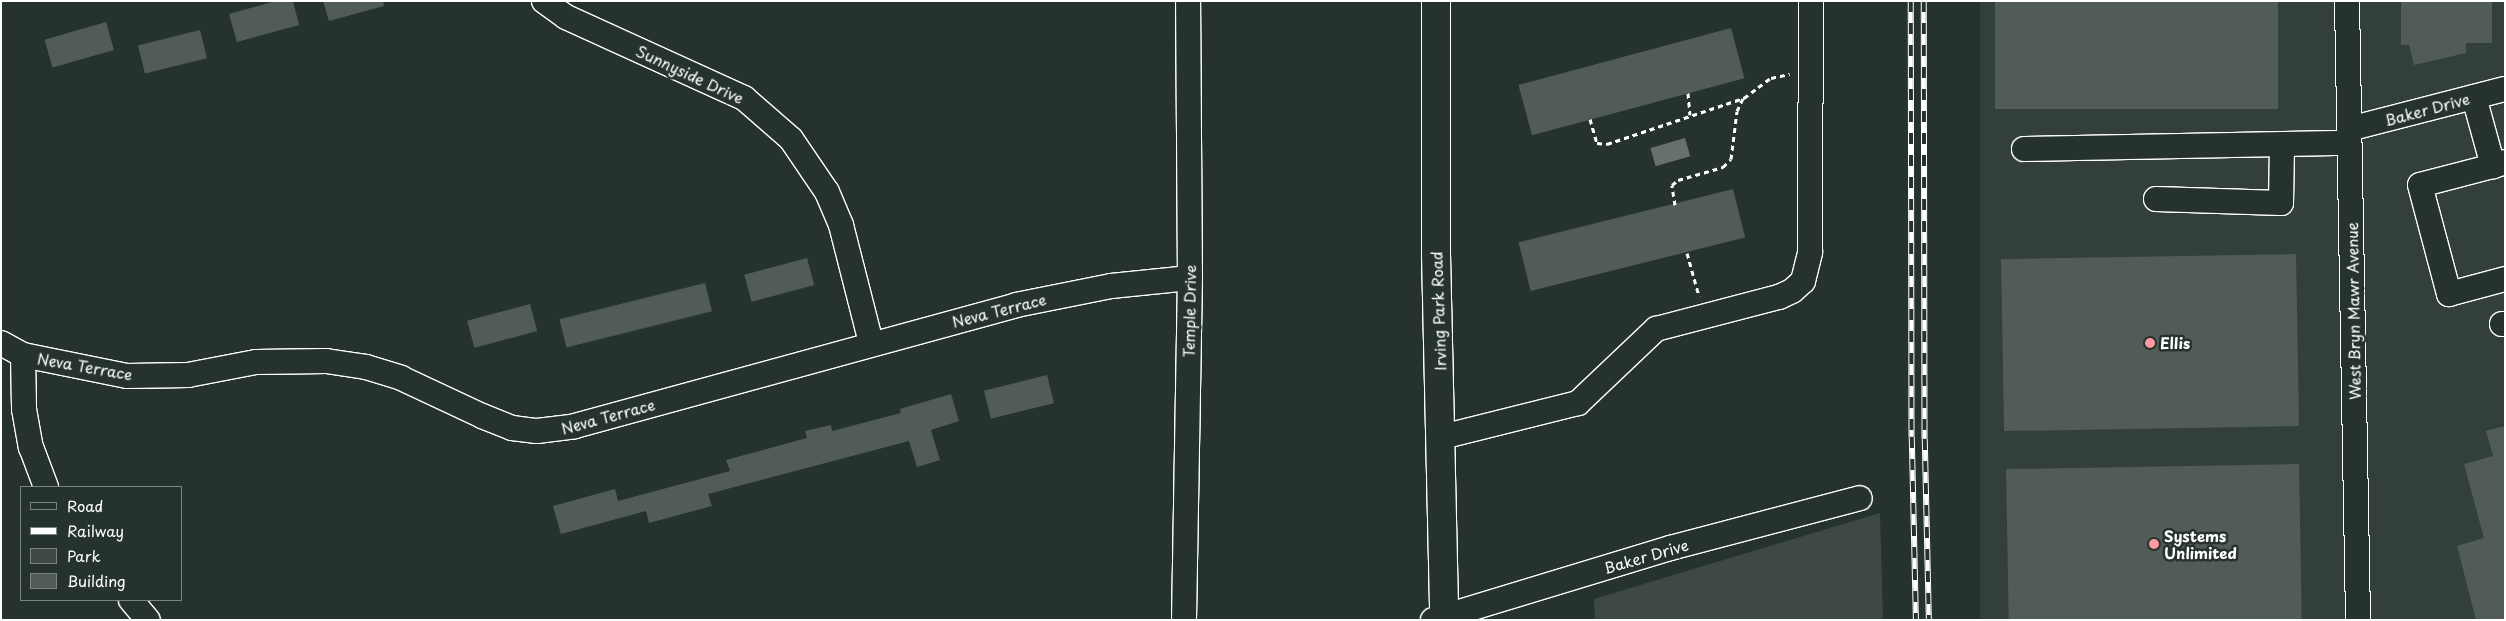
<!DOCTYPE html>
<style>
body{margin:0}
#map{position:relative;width:2506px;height:621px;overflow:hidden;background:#26332d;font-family:"Playpen Sans",sans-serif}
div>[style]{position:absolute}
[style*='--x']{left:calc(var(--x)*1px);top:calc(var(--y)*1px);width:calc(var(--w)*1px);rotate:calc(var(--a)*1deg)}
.built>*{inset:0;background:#333f3a;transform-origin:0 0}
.green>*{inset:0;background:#3e4944}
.water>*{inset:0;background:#67706c;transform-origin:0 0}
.building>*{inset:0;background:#515c57;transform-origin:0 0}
.path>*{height:3px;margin-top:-1.5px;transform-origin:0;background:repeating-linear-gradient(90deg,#fff 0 5px,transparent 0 9px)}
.roads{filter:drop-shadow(1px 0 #fff) drop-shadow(-1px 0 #fff) drop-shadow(0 1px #fff) drop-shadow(0 -1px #fff)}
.minor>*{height:24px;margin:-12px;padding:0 12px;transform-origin:12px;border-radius:12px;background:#26332d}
.major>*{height:28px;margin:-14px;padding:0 14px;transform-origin:14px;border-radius:14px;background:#26332d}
.rail>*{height:5.5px;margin-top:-2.75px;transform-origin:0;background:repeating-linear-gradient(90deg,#26332d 0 11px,#fff 0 22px);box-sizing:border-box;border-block:1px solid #fff}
.dots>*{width:14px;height:14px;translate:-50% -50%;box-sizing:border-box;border:2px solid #26332d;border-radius:50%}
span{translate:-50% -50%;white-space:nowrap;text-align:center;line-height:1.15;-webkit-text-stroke:5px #26332d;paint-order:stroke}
.street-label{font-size:15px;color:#fff}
.poi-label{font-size:15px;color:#fff;font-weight:700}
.left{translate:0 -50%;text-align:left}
.frame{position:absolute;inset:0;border:2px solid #fff;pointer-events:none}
.legend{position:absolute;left:20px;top:486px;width:162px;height:115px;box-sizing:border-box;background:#26332d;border:1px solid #7d8581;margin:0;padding:6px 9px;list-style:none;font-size:15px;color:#fff}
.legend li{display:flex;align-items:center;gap:10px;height:25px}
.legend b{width:25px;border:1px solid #7d8581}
</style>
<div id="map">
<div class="built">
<i style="left:1980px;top:1px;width:525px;height:619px"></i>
</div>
<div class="green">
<i style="clip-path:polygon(1880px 513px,1883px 620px,1595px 620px,1594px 599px)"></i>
</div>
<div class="water">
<i style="left:1685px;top:138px;width:19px;height:36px;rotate:74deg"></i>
</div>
<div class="building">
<i style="clip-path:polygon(276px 1px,293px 1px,299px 25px,237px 42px,229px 14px)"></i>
<i style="clip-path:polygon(323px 1px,383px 1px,384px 6px,329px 21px)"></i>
<i style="left:1995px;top:1px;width:283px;height:108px"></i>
<i style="clip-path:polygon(2401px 1px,2492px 1px,2492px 43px,2466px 43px,2466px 53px,2414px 65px,2409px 45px,2401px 45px)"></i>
<i style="left:106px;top:22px;width:29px;height:64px;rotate:74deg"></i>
<i style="left:1731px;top:28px;width:52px;height:220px;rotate:75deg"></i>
<i style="left:200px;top:30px;width:29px;height:64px;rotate:76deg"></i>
<i style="left:1733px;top:189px;width:50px;height:221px;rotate:76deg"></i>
<i style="left:2296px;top:254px;width:172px;height:295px;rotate:89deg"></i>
<i style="left:807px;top:258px;width:28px;height:65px;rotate:75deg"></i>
<i style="left:705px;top:283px;width:29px;height:150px;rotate:76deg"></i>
<i style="left:530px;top:304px;width:28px;height:65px;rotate:75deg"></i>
<i style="left:1047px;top:375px;width:29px;height:65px;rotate:76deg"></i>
<i style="clip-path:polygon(951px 394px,959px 421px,931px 430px,940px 460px,917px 467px,909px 441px,708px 494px,712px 506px,649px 523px,646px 511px,561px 534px,553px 506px,615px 489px,618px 501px,730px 471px,726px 460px,807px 438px,805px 431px,831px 425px,832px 431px,901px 413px,900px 409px)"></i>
<i style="clip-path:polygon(2505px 426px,2505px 620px,2476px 620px,2457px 546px,2484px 538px,2464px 464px,2493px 456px,2486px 431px)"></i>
<i style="left:2299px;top:464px;width:156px;height:293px;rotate:89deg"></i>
</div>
<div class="path">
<i style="--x:1688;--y:93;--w:22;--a:85"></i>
<i style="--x:1590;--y:119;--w:25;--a:74"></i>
<i style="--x:1597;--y:143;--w:10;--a:6"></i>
<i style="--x:1607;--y:144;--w:145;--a:-18.6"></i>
<i style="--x:1744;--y:98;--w:34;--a:-37"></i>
<i style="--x:1771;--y:78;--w:19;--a:-12"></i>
<i style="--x:1675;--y:205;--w:20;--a:-99"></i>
<i style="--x:1672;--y:185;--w:8;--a:-40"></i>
<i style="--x:1678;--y:180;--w:47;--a:-16.1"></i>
<i style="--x:1723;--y:167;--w:11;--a:-45"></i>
<i style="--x:1731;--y:159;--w:48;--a:-82.9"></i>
<i style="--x:1737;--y:111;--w:14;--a:-65"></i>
<i style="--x:1687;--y:253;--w:45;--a:74.4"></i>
</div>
<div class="roads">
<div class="minor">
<i style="--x:544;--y:1;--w:27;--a:36"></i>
<i style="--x:566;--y:17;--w:196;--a:24.5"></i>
<i style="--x:744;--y:98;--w:62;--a:41.1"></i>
<i style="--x:791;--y:139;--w:64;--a:55.8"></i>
<i style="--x:827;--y:192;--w:36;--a:67"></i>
<i style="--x:841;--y:225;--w:122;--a:75.7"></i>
<i style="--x:2347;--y:1;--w:619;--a:88.98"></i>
<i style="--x:2474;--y:97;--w:72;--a:74.6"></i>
<i style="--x:2493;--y:166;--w:13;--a:-18"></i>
<i style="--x:2349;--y:129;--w:161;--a:-14.4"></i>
<i style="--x:2024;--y:149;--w:325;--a:-1.1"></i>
<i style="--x:2493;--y:166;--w:75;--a:165.4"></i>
<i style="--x:2420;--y:185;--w:113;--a:75.1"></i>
<i style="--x:2449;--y:294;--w:58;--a:-15"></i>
<i style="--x:2156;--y:199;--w:125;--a:1.8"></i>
<i style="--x:2281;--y:203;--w:59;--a:-89"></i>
<i style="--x:2502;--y:324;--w:3;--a:0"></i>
<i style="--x:1;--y:343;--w:25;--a:29"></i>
<i style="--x:23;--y:355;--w:106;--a:11.4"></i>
<i style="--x:127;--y:376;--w:61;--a:-0.9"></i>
<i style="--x:188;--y:375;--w:69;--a:-10.8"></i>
<i style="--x:256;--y:362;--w:70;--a:-0.8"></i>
<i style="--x:326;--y:361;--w:40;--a:8.5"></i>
<i style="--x:366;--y:367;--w:37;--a:17"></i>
<i style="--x:401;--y:378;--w:89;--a:25.1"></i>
<i style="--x:482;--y:416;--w:32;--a:22"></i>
<i style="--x:512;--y:428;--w:25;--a:7"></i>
<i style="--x:537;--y:431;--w:38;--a:-7"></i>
<i style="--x:575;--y:426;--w:457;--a:-15.3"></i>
<i style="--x:1016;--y:305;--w:97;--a:-11.3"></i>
<i style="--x:1111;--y:286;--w:79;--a:-5.8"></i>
<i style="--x:23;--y:355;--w:54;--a:88.9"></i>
<i style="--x:24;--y:409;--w:39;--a:80"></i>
<i style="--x:31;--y:447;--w:43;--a:69.4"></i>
<i style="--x:1442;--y:437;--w:140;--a:-14"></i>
<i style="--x:1578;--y:403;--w:108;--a:-43.5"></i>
<i style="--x:1656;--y:329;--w:127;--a:-14.6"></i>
<i style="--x:1779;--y:297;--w:14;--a:-25"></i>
<i style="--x:1792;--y:291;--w:15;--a:-42"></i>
<i style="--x:1803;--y:281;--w:30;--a:-76"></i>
<i style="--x:1810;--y:252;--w:251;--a:-89.8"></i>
<i style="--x:131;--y:600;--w:26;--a:50"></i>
<i style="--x:1184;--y:620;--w:342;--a:-89"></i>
<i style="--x:1190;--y:278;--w:277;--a:-90.4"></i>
<i style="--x:1433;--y:620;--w:248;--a:-16.9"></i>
<i style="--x:1670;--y:548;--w:196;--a:-14.7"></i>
</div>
<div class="major">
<i style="--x:1436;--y:1;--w:253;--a:90"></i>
<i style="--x:1436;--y:254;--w:366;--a:88.7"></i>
</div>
</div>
<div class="rail">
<i style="--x:1911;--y:1;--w:436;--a:89.9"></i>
<i style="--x:1912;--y:437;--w:183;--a:88.7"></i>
<i style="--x:1924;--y:1;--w:438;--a:89.9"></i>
<i style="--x:1925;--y:439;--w:181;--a:88.7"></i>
</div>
<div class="dots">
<i style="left:2150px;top:343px;background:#ff9aa2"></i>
<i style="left:2154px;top:544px;background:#ff9aa2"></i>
</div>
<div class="street-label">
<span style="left:690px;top:74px;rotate:25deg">Sunnyside Drive</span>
<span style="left:2427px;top:109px;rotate:-15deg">Baker Drive</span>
<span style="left:999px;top:310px;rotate:-14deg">Neva Terrace</span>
<span style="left:1189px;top:311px;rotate:-89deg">Temple Drive</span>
<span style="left:1438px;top:311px;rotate:-92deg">Irving Park Road</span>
<span style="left:2353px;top:311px;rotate:-91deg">West Bryn Mawr Avenue</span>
<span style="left:85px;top:366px;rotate:10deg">Neva Terrace</span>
<span style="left:608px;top:416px;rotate:-15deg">Neva Terrace</span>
<span style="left:1646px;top:556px;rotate:-16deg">Baker Drive</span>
</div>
<div class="poi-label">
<span class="left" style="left:2160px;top:343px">Ellis</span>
<span class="left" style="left:2164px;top:544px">Systems<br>Unlimited</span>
</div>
<div class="frame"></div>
<ul class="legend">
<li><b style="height:6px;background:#26332d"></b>Road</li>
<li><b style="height:6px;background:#fff"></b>Railway</li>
<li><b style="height:14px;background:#3e4944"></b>Park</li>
<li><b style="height:14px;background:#515c57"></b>Building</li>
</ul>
</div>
